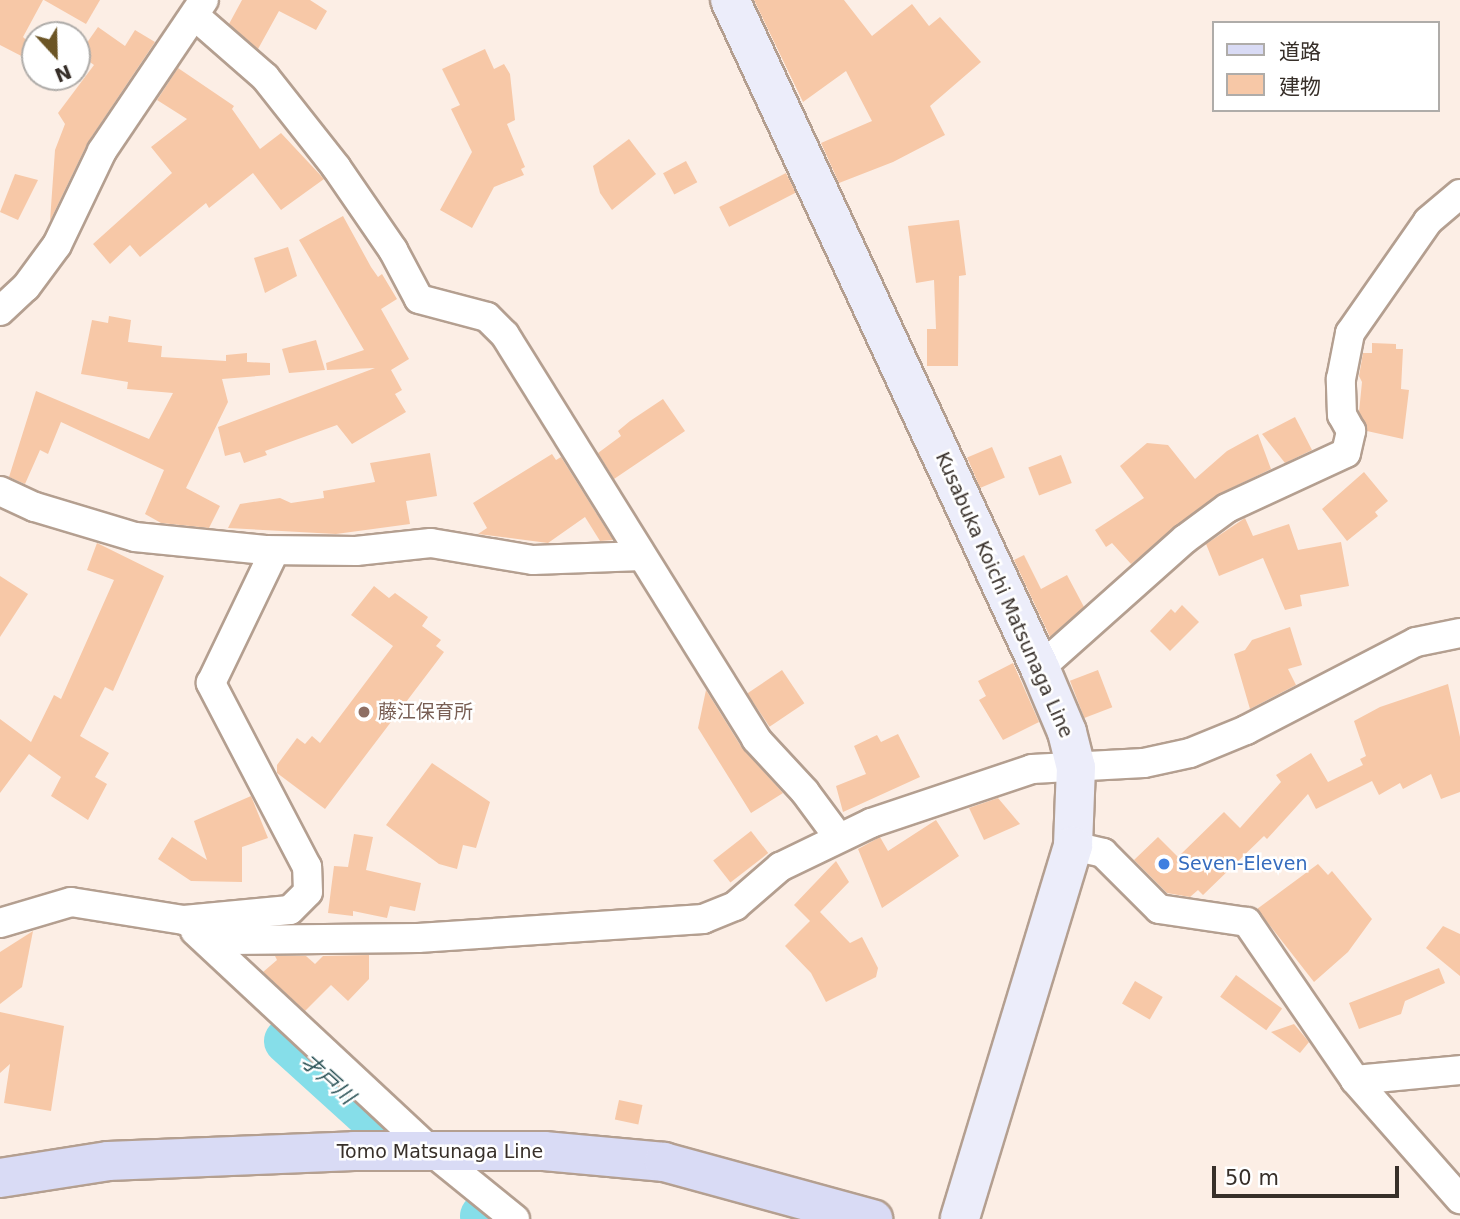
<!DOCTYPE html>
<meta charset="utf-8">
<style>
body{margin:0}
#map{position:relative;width:1460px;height:1219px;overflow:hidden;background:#fceee5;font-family:"DejaVu Sans","Noto Sans JP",sans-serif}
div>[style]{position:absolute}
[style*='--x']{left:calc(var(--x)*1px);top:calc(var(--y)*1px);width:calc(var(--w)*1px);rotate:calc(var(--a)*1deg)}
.river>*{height:46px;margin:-23px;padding:0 23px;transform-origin:23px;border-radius:23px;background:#86dee9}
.building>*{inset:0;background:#f7c8a7;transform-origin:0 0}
.roads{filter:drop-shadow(2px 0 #b49f90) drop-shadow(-2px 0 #b49f90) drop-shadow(0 2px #b49f90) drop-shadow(0 -2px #b49f90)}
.minor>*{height:28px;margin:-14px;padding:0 14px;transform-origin:14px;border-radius:14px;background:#fff}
.secondary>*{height:38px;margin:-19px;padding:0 19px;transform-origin:19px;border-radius:19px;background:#ecedfa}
.primary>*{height:38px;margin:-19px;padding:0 19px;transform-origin:19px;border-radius:19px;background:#d9dbf5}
.dots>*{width:19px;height:19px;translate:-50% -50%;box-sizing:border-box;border:4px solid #fff;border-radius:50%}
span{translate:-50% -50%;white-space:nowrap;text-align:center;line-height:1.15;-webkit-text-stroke:5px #fff;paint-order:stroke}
.street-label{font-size:19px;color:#372f29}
.education-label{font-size:19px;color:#785e54}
.left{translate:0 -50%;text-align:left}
.shop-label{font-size:19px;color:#366cbe}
.water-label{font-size:21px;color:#234c50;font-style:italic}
.legend{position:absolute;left:1212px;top:21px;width:228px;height:91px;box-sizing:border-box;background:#fff;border:2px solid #afaca9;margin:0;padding:9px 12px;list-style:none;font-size:21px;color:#372f29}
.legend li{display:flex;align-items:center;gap:14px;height:35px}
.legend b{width:35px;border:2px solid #afaca9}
.north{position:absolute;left:21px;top:21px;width:70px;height:70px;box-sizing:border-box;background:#fff;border:2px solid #afaca9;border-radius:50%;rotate:158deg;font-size:19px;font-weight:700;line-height:28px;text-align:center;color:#372f29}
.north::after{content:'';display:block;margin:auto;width:24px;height:32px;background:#6c5525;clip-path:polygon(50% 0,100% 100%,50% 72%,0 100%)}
.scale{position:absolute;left:1212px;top:1166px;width:187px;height:32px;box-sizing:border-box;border:4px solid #372f29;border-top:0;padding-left:9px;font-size:21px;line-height:24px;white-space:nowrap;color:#372f29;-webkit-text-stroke:5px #fff;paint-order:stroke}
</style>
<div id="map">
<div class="river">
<i style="--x:287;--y:1041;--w:112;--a:42.1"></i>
<i style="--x:483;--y:1216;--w:5;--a:37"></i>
</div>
<div class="building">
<i style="clip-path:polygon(0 0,43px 0,23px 37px,35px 48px,35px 63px,0 45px)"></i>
<i style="clip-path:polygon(44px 0,100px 0,86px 24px)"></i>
<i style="clip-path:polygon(242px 0,310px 0,327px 11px,316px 30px,279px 11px,258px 49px,229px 24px)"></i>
<i style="clip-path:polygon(754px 0,844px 0,872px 36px,912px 4px,929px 26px,940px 17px,981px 62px,930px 106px,945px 135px,893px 162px,839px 183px,821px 143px,872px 121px,846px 71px,803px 102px)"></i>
<i style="clip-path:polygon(98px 27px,125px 46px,135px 30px,155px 42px,88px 142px,50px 221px,55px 150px,65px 124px,58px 113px,94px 65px,79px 54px)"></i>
<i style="clip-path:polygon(485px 49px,494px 69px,504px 64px,510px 74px,515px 120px,507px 124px,525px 167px,521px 169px,524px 175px,494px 187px,472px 228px,440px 210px,472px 152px,451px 109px,460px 105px,442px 69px)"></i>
<i style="clip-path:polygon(178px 68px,234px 106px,232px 109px,260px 149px,281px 133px,324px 179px,281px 210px,253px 173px,209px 208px,206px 203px,140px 257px,130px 245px,110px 264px,93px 244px,172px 173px,151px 147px,187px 119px,157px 100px)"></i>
<i style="clip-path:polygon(629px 139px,656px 174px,612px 210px,600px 193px,593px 166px)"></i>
<i style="left:686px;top:161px;width:24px;height:26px;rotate:62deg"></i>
<i style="left:786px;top:173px;width:22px;height:75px;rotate:63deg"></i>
<i style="clip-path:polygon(15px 174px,38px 180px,18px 220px,0 212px)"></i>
<i style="clip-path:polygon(343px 216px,371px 267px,378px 277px,382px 274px,397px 299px,381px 309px,409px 359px,391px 370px,402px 390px,395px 394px,406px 412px,352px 444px,337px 425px,265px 451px,267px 455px,244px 463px,240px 452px,225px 456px,218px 427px,375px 368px,327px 370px,326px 363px,364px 350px,299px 240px)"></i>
<i style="clip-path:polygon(959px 220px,966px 275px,959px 276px,958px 366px,927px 366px,927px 329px,936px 329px,934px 280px,916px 283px,908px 226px)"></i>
<i style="clip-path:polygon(288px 247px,297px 276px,265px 293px,254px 258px)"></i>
<i style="clip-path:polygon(109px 316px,131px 320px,128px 342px,162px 346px,161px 357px,226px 361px,226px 355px,247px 353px,247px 362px,270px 363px,270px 375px,222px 379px,228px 402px,186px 488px,220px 506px,209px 528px,161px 523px,145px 514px,164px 470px,61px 422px,48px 454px,40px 450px,25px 484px,9px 477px,36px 391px,149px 439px,173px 393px,127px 389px,128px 382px,81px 374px,92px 320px,108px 323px)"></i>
<i style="clip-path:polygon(316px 340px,325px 370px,289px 373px,282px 349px)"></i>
<i style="clip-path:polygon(1372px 343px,1396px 344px,1396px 349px,1403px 349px,1401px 389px,1409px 390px,1403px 439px,1367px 431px,1359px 412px,1362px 382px,1359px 376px,1363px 353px,1372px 353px)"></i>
<i style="clip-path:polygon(663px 399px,685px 431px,614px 479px,648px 534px,598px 453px,621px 436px,618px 431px,630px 421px)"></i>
<i style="clip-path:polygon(1295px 417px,1312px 450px,1285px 463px,1262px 434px)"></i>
<i style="clip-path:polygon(1258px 434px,1271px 469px,1217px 495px,1131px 564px,1112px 543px,1106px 547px,1095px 530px,1144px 498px,1120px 466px,1147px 443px,1168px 445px,1195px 479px,1227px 451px)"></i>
<i style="left:992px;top:447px;width:33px;height:27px;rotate:67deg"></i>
<i style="clip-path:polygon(430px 453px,437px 496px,406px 501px,410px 524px,336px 534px,228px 528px,240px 504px,280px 498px,291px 503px,324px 498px,323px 491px,375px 482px,370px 463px)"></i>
<i style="clip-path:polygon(552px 454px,556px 460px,561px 457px,613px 540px,600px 541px,585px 517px,548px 543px,478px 534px,487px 528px,473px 503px)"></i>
<i style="left:1061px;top:455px;width:30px;height:35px;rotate:69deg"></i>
<i style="clip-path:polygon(1364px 472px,1388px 501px,1375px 512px,1378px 516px,1347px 541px,1322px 509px)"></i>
<i style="clip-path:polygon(1245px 518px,1253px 536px,1289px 524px,1298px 550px,1341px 542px,1349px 586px,1300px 595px,1302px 606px,1285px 610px,1263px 558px,1219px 576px,1206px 544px)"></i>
<i style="clip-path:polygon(97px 543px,164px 576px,113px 691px,105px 687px,80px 736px,109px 753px,95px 777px,107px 784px,88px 820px,51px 796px,61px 777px,29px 754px,0 793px,0 719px,31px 742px,54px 695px,61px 699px,114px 580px,87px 570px)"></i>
<i style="clip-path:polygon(1024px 555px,1041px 589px,1067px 575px,1084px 607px,1050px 637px,1014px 560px)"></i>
<i style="clip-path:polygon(0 576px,28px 594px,0 637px)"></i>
<i style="clip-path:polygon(374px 586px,389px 598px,395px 593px,428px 617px,422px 626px,441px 640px,436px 646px,444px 652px,325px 809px,277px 773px,277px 765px,297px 738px,305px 744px,312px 736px,320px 743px,393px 646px,351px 615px)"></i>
<i style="clip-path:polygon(1182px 605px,1199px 622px,1170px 651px,1150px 631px,1171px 609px,1175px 613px)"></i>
<i style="clip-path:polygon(1290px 627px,1302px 665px,1288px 669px,1296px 685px,1250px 709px,1234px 654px,1245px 650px,1252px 640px)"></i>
<i style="clip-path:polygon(1013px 663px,1039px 722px,1003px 740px,979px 700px,986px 696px,978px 681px)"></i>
<i style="left:782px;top:670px;width:40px;height:42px;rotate:56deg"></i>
<i style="left:1098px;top:670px;width:40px;height:30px;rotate:69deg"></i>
<i style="clip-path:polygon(1448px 684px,1460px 737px,1460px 792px,1441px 799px,1431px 774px,1403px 789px,1400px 783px,1379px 795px,1372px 781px,1316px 809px,1308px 794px,1267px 839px,1264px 836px,1203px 895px,1198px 890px,1190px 897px,1167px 893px,1134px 860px,1158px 837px,1178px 857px,1224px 812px,1240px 828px,1281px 782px,1276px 775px,1311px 753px,1328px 782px,1363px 765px,1360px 759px,1366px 756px,1354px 721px,1380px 707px)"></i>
<i style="clip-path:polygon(706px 690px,742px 748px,783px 793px,751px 813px,698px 728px)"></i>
<i style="clip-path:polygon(898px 734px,920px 777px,843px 812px,836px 786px,866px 774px,854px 746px,877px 735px,881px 742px)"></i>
<i style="clip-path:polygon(432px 763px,490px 802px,476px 848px,463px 845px,457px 869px,439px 864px,386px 825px)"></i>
<i style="clip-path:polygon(251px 796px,268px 838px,242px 847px,242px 882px,191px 881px,158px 859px,172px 837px,207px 860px,194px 821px)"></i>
<i style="clip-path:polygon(998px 798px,1020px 824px,984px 840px,969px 808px)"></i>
<i style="clip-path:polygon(936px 820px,959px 856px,882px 908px,858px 849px,880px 837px,888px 851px)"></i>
<i style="left:751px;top:831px;width:28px;height:48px;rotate:52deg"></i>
<i style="clip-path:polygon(354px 834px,373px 837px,366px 870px,421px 883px,415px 911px,390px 906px,387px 918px,353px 911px,353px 916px,328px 913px,334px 866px,348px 867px)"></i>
<i style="clip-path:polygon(836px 861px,849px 882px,820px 912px,850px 943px,862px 937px,878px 968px,876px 977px,826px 1002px,811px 973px,785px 946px,810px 921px,794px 905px)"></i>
<i style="clip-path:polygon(1318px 864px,1328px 875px,1332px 871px,1372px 919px,1348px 952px,1314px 982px,1257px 909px)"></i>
<i style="clip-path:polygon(1443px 926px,1460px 934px,1460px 976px,1426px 948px)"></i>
<i style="clip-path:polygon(33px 931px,22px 987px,0 1004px,0 952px)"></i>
<i style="clip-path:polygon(369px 955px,369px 979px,348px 1001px,331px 985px,305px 1011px,263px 972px,277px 960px,275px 956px,306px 956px,315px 964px,323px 956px)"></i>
<i style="clip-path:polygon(1439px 968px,1445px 983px,1405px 1001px,1401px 1014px,1359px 1029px,1349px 1003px)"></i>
<i style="left:1236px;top:975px;width:57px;height:27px;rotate:36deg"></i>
<i style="left:1135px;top:981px;width:32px;height:26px;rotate:30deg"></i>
<i style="clip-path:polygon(0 1012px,64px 1026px,51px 1111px,4px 1103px,10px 1064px,0 1073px)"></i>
<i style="clip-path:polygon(1294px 1024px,1309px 1042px,1300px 1053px,1271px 1032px)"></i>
<i style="left:619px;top:1100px;width:24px;height:20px;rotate:12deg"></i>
</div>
<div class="roads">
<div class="minor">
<i style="--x:195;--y:16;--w:93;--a:41.1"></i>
<i style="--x:265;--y:77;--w:115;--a:51.7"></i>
<i style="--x:336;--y:167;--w:101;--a:55.5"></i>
<i style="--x:393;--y:250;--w:55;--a:62"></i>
<i style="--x:419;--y:299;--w:70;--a:14.8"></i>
<i style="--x:487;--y:317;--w:25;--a:45"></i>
<i style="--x:505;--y:335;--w:476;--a:58.1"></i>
<i style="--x:756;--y:739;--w:72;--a:47.2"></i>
<i style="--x:805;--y:792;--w:57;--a:53.5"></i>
<i style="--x:0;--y:311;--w:35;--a:-43"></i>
<i style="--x:26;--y:287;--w:52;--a:-53.6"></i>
<i style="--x:57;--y:245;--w:104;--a:-64.4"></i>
<i style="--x:102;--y:151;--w:182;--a:-56"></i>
<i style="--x:0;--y:491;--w:38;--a:25"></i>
<i style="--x:35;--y:507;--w:104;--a:16.7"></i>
<i style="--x:135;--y:537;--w:131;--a:5.7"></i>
<i style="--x:265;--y:550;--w:91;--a:0.6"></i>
<i style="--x:356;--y:551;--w:75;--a:-6.1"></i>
<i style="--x:431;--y:543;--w:103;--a:9.5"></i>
<i style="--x:533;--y:560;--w:109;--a:-2.1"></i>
<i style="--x:1040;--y:668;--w:194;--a:-41.7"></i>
<i style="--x:1185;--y:539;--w:52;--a:-36.4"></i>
<i style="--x:1227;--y:508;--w:131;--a:-24.8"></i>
<i style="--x:1346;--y:453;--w:23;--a:-77"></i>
<i style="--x:1351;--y:431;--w:18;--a:-119"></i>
<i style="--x:1342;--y:415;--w:36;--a:-92"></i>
<i style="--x:1341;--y:379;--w:47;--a:-78.9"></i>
<i style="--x:1350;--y:333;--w:136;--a:-55.1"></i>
<i style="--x:1428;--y:221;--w:42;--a:-40.2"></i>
<i style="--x:1073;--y:846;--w:31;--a:13"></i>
<i style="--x:1103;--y:853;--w:79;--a:45"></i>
<i style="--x:1159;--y:909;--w:89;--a:8.4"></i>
<i style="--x:1247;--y:922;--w:191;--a:55.6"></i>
<i style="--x:1355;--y:1080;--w:159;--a:48.6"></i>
<i style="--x:184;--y:920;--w:106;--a:-5.4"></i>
<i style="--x:290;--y:910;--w:25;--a:-45"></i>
<i style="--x:308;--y:892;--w:25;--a:-92"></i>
<i style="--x:307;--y:867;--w:208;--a:-117.6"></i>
<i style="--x:211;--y:683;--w:145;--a:-64.3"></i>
<i style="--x:274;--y:552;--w:9;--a:-167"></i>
<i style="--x:0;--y:923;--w:74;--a:-16.5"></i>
<i style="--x:71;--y:902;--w:114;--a:9.1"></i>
<i style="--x:184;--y:920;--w:50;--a:23.5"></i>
<i style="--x:230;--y:940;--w:188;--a:-0.6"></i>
<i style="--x:418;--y:938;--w:286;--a:-3.8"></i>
<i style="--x:703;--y:919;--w:35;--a:-22"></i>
<i style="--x:735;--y:906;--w:60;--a:-40.9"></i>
<i style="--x:780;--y:867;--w:101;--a:-25.8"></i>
<i style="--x:871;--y:823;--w:170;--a:-18.5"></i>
<i style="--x:1032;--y:769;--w:112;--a:-3.1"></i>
<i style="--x:1144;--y:763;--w:47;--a:-12.3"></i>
<i style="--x:1190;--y:753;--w:61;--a:-22.3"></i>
<i style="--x:1246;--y:730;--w:191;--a:-27.4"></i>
<i style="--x:1416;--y:642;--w:45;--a:-11.6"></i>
<i style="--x:195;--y:931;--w:323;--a:43"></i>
<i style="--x:431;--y:1151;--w:108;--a:39"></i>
<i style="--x:1355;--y:1080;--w:105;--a:-5.4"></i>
</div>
<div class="secondary">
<i style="--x:730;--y:0;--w:736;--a:65.11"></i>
<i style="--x:1040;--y:668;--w:69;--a:67.1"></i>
<i style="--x:1067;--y:732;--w:36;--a:76"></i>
<i style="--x:1076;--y:767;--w:79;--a:92.2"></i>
<i style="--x:1073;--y:846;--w:390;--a:106.9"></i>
</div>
<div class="primary">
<i style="--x:0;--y:1178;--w:109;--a:-8.9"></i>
<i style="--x:108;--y:1161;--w:246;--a:-2.3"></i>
<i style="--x:354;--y:1151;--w:190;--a:0"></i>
<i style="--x:544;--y:1151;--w:121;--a:5.2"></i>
<i style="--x:664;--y:1162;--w:217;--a:15.3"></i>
</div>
</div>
<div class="dots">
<i style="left:364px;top:712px;background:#8d6e63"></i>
<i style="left:1164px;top:864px;background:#3f7fe0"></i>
</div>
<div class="street-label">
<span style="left:1004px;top:595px;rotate:66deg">Kusabuka Koichi Matsunaga Line</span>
<span style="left:440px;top:1152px">Tomo Matsunaga Line</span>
</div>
<div class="education-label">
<span class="left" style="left:378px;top:712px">藤江保育所</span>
</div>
<div class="shop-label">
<span class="left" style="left:1178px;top:864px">Seven-Eleven</span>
</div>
<div class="water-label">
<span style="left:328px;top:1079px;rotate:42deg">才戸川</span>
</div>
<ul class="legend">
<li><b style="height:9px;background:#d9dbf5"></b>道路</li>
<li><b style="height:19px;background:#f7c8a7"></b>建物</li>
</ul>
<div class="north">N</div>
<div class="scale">50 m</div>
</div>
